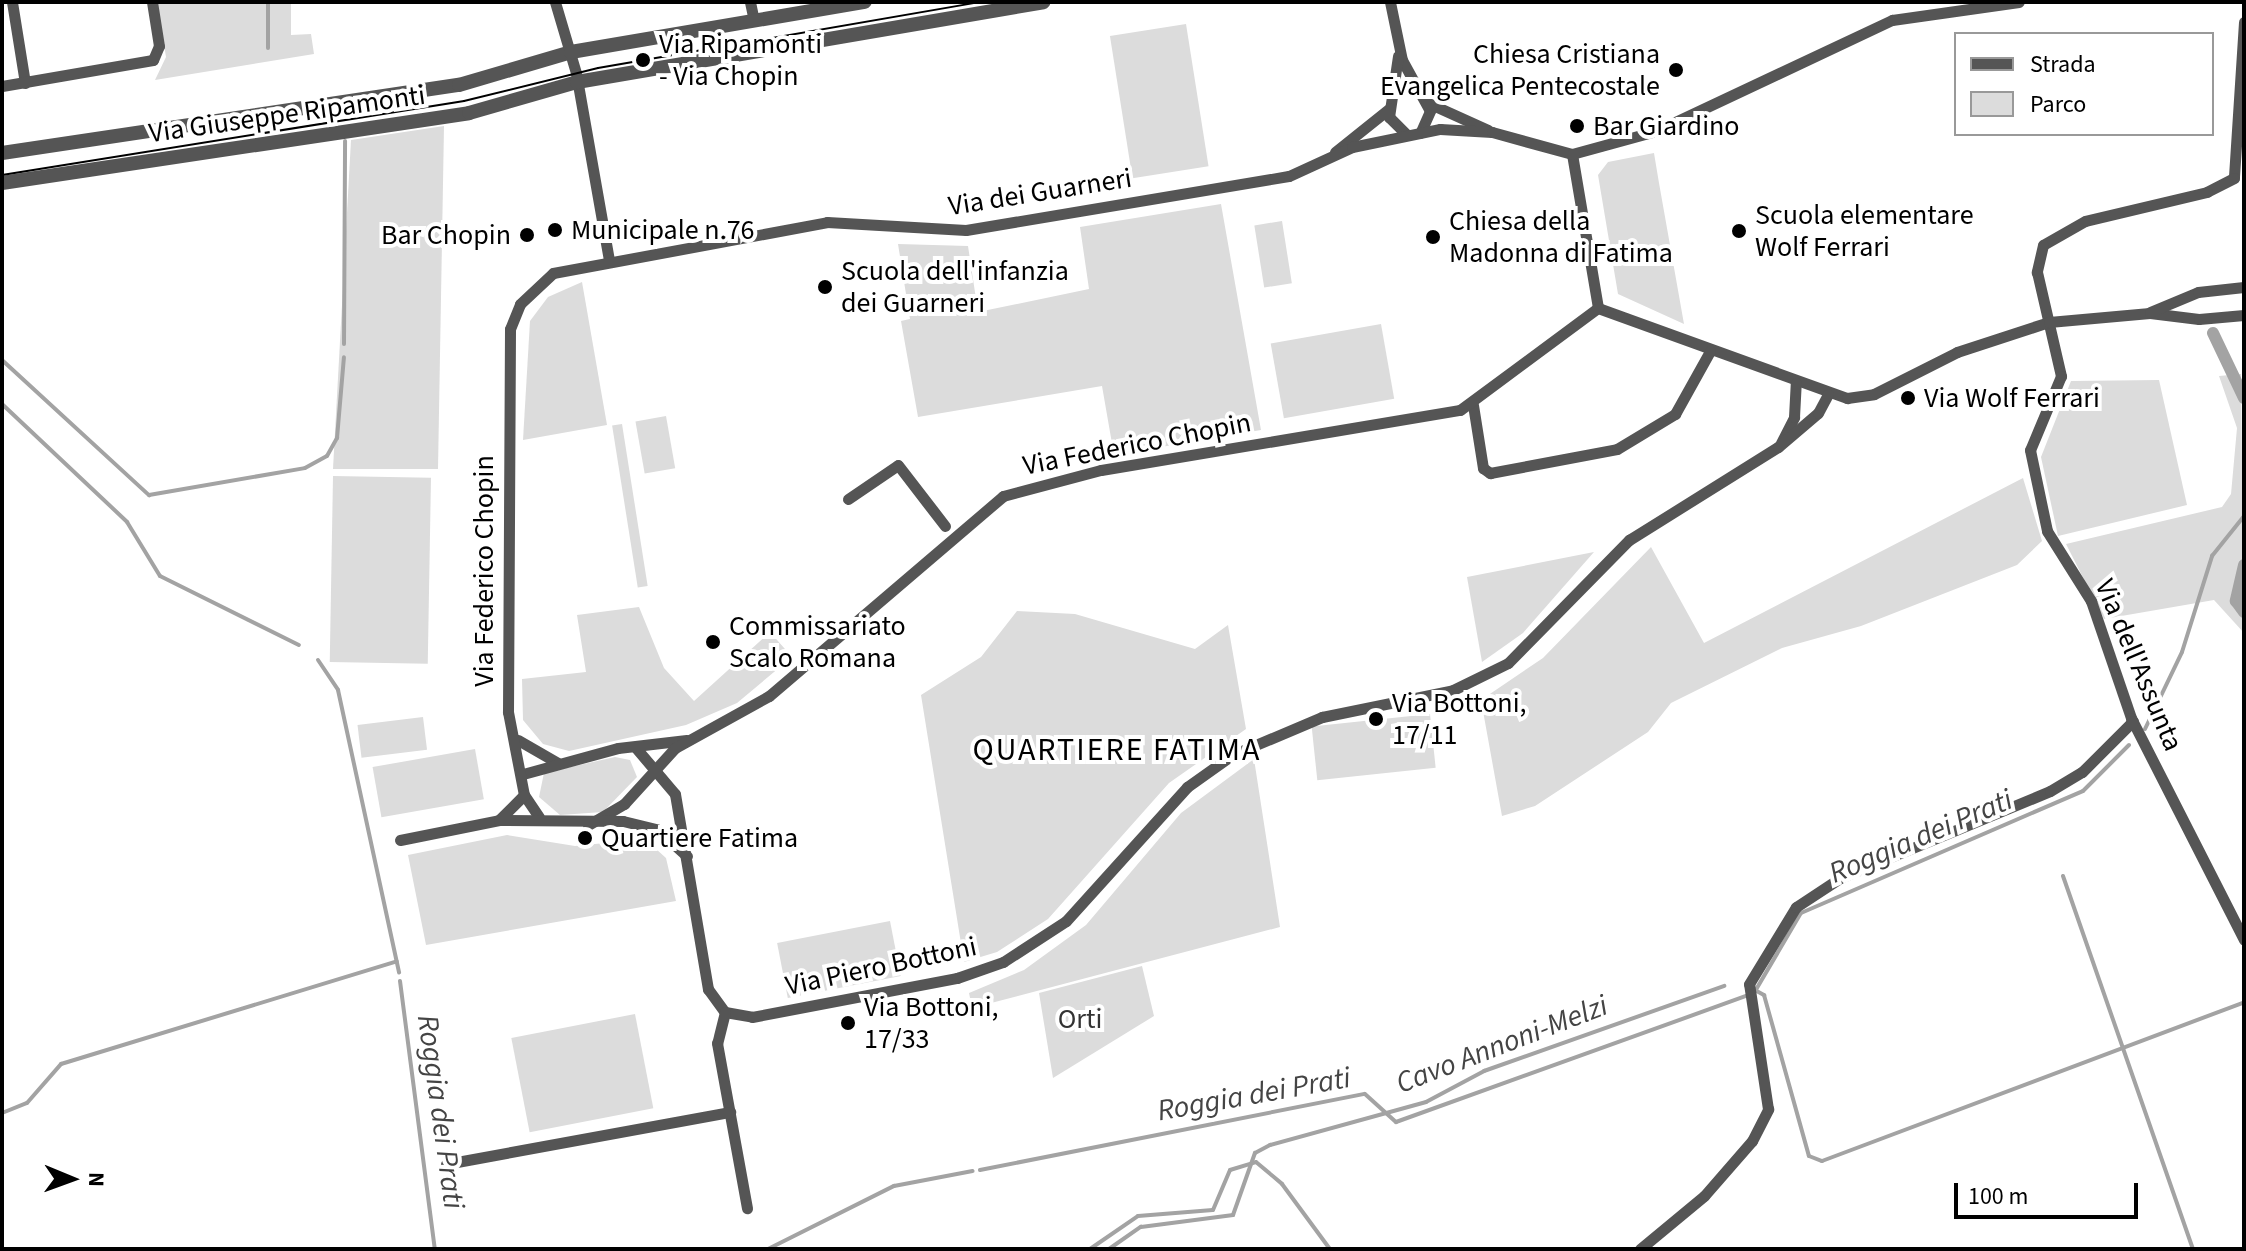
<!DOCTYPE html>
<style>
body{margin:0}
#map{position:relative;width:2246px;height:1251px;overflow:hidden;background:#fff;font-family:"Source Sans 3",sans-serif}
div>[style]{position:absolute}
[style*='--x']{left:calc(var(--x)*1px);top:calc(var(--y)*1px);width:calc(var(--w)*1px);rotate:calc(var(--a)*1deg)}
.green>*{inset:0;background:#dcdcdc;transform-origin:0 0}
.stream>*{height:4px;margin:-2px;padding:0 2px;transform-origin:2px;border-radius:2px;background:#a3a3a3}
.canal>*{height:12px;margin:-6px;padding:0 6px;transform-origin:6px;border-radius:6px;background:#a3a3a3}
.minor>*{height:11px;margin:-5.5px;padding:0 5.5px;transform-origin:5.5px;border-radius:5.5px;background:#555}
.tertiary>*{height:14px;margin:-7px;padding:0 7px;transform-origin:7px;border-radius:7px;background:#555}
.tram>*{height:2px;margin:-1px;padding:0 1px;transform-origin:1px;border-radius:1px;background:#000}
.dots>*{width:22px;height:22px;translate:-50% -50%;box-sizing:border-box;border:4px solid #fff;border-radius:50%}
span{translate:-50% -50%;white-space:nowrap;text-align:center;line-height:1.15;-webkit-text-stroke:8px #fff;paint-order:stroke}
.poi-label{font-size:28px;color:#000}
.left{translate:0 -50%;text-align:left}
.right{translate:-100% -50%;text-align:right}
.street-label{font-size:28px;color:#000}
.park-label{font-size:28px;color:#333}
.water-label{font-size:30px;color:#444;font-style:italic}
.quarter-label{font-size:32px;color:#000;letter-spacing:2px}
.frame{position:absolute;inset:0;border:4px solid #000;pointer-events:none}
.legend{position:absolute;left:1954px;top:32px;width:260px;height:104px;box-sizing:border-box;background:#fff;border:2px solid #999;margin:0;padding:10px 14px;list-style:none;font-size:24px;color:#000}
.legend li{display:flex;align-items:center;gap:16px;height:40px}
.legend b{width:40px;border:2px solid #999}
.north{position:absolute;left:32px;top:1139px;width:80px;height:80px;-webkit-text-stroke:6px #fff;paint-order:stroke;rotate:91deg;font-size:22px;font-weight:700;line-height:32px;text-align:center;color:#000}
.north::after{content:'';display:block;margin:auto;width:28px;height:36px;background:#000;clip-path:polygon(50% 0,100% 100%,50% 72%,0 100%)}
.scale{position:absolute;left:1954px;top:1183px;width:184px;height:36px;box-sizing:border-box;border:4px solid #000;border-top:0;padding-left:10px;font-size:24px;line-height:28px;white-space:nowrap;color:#000;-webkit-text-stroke:6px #fff;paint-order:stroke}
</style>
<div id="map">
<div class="green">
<i style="clip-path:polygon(157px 2px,291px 2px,291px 35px,311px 34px,314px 54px,155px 80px,166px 57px)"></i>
<i style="left:1186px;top:24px;width:144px;height:77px;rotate:81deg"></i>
<i style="clip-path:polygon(444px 126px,438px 469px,333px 469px,351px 140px)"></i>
<i style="clip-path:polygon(1654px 153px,1659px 183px,1684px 324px,1618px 294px,1598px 175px,1608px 162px)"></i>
<i style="clip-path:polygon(1221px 204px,1261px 430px,1114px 455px,1102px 386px,918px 417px,901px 321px,910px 319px,898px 244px,968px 246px,978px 312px,1089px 289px,1080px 227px)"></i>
<i style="left:1282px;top:221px;width:63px;height:28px;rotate:81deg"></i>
<i style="clip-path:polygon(582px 282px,607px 425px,523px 440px,530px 321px,548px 297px)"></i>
<i style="left:1381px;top:324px;width:76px;height:112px;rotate:80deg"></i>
<i style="clip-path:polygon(2241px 374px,2244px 633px,2214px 600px,2104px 619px,2066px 544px,2222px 507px,2231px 494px,2237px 428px,2219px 376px)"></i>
<i style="clip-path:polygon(2159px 380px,2187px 505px,2058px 536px,2041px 457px,2071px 381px)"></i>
<i style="left:666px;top:416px;width:53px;height:31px;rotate:80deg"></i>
<i style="left:622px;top:424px;width:164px;height:10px;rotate:81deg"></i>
<i style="left:333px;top:476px;width:98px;height:186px;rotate:1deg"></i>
<i style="clip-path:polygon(2023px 478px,2042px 541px,2017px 565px,1861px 626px,1782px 648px,1671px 703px,1648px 732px,1535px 806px,1502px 816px,1481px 700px,1543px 658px,1651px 547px,1704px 643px)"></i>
<i style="clip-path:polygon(1594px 552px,1523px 633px,1482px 662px,1467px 577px)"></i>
<i style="clip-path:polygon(639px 607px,664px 668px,694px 701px,770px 632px,792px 657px,737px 703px,686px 725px,569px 751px,543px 744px,523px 720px,522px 679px,586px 672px,577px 615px)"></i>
<i style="clip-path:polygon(1017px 611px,1075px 614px,1195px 649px,1228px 625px,1246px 729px,1169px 783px,1048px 919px,997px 952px,964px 962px,921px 695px,981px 657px)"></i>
<i style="left:1430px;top:714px;width:54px;height:119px;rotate:84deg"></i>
<i style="left:423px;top:717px;width:33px;height:66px;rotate:83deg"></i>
<i style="left:475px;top:749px;width:51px;height:104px;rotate:80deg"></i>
<i style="clip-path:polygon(615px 757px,630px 760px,637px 777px,603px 812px,560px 815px,539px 797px,544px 773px)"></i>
<i style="clip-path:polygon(1254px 759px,1280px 927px,972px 1008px,969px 993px,1024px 970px,1086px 925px,1181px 813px)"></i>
<i style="clip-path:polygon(507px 835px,575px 846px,645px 839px,666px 858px,676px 901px,426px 945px,408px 855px)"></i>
<i style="left:890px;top:921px;width:56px;height:115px;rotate:79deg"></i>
<i style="clip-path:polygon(1142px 966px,1154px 1016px,1053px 1078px,1039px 993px)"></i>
<i style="left:635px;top:1014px;width:96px;height:126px;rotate:79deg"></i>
</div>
<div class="stream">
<i style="--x:268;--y:48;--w:46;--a:-90"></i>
<i style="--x:344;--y:344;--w:203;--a:-89.7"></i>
<i style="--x:2;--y:360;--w:200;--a:42.6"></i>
<i style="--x:149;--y:495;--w:158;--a:-9.8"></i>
<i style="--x:305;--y:468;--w:25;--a:-29"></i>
<i style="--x:327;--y:456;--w:21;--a:-61"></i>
<i style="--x:337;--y:438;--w:81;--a:-85.1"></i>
<i style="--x:2;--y:404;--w:172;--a:43.3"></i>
<i style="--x:127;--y:522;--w:63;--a:58.6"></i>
<i style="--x:160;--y:576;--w:155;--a:26.4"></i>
<i style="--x:318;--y:660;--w:36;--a:56"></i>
<i style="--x:338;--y:690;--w:289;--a:77.8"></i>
<i style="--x:2145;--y:729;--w:85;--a:-64.3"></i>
<i style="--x:2182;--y:652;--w:101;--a:-72.6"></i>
<i style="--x:2212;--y:556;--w:51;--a:-51.3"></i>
<i style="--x:2063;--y:876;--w:395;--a:70.8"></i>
<i style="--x:400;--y:981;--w:270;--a:82.6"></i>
<i style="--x:1753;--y:989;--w:13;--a:29"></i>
<i style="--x:1764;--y:995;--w:167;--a:74.4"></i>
<i style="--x:1809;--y:1156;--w:14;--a:21"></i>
<i style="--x:1822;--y:1161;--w:451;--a:-20.6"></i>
<i style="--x:1754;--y:993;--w:93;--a:-59.6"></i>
<i style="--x:1801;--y:913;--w:307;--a:-23.4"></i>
<i style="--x:2083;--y:791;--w:65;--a:-45"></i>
<i style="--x:2;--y:1113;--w:27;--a:-22"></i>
<i style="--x:27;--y:1103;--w:52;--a:-48.9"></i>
<i style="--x:61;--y:1064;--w:351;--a:-17"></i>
<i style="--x:980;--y:1170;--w:392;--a:-11.2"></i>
<i style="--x:1365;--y:1094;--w:42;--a:42.1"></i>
<i style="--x:1396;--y:1122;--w:372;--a:-19.8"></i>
<i style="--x:768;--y:1249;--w:141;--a:-26.6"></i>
<i style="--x:894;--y:1186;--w:80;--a:-10.8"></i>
<i style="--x:1090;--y:1249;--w:58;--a:-34.5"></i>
<i style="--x:1138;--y:1216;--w:75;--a:-4.6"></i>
<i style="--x:1213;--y:1210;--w:43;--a:-67"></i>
<i style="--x:1230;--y:1170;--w:27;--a:-17"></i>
<i style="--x:1256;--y:1162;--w:34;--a:40"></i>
<i style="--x:1282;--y:1184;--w:81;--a:53.6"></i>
<i style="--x:1109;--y:1249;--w:39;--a:-35"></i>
<i style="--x:1141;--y:1227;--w:93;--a:-7.4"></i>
<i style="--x:1233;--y:1215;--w:66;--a:-70.5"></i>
<i style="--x:1255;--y:1153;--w:17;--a:-28"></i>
<i style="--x:1270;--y:1145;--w:162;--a:-15.4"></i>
<i style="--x:1426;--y:1102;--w:66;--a:-28.1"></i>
<i style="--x:1484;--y:1071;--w:255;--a:-19.5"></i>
</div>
<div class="canal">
<i style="--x:2213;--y:333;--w:72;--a:64.5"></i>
<i style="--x:2244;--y:565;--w:37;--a:103"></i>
<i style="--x:2236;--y:601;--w:14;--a:54"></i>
</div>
<div class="minor">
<i style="--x:12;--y:2;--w:82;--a:80.9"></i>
<i style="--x:555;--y:2;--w:74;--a:73.5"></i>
<i style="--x:576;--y:73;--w:191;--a:80"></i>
<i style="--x:750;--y:2;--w:19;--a:78"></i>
<i style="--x:1390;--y:2;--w:59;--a:78.3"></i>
<i style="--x:1402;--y:60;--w:58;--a:61.2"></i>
<i style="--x:1430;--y:111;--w:24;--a:114"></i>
<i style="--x:2244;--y:22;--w:156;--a:93.7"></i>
<i style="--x:2234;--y:178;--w:30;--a:153"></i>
<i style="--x:2207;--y:192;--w:125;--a:166.6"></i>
<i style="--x:2085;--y:221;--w:48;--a:150.3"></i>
<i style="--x:2043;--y:245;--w:28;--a:103"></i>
<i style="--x:2037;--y:272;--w:107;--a:77"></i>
<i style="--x:2061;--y:376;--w:80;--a:112.7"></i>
<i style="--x:2030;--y:450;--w:83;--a:78.1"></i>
<i style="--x:2047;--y:531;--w:83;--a:57.8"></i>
<i style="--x:2091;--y:601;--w:124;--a:71.1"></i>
<i style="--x:2131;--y:718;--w:249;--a:63"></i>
<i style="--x:1398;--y:56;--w:62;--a:98.4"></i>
<i style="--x:1389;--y:117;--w:25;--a:45"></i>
<i style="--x:2;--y:86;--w:153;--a:-9.8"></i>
<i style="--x:153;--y:60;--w:15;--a:-67"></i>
<i style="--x:159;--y:46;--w:45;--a:-99"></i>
<i style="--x:1426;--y:102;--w:68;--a:24.3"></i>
<i style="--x:1335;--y:152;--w:70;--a:-38.7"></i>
<i style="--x:1572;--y:154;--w:156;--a:80.4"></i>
<i style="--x:1598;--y:308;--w:265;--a:19.9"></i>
<i style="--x:1847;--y:398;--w:27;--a:-8"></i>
<i style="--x:1874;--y:394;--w:93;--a:-26.8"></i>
<i style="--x:1957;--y:352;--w:97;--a:-18.1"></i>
<i style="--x:2049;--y:322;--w:101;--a:-5.1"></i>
<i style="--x:2150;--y:313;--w:49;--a:7"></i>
<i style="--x:2199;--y:319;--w:45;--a:-5.1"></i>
<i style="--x:2150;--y:312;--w:52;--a:-22.6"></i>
<i style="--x:2198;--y:292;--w:46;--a:-6.2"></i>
<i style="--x:1473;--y:405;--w:64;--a:81"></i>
<i style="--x:1483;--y:468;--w:9;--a:36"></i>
<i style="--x:1490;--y:473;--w:129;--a:-10.7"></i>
<i style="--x:1617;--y:449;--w:68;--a:-31.1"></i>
<i style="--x:1675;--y:414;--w:72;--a:-60.9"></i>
<i style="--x:1781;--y:443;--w:29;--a:-63"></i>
<i style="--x:1794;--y:417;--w:34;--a:-87"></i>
<i style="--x:848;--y:499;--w:60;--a:-34.2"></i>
<i style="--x:898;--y:465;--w:77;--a:52.4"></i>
<i style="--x:518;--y:740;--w:46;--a:29.9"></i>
<i style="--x:636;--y:748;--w:60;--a:49.7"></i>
<i style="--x:675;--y:794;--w:198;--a:80.4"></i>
<i style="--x:708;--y:989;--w:29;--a:54"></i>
<i style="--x:725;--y:1012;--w:27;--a:10"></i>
<i style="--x:752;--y:1017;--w:209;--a:-10.8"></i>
<i style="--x:957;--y:978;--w:49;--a:-19.2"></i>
<i style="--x:1003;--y:962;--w:75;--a:-33.1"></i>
<i style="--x:1066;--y:921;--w:181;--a:-47.9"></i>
<i style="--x:1187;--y:787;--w:55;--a:-35.4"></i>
<i style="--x:1232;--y:755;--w:98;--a:-22.9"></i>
<i style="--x:1322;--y:717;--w:134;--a:-11.6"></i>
<i style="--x:1453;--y:690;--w:61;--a:-26.1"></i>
<i style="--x:1508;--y:663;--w:173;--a:-45.5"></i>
<i style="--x:1629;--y:540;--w:176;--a:-32"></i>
<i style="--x:1778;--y:447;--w:52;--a:-40.4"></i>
<i style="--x:1818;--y:413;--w:21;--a:-62"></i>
<i style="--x:523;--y:774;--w:98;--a:-15.3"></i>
<i style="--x:618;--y:748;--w:69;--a:-6.6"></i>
<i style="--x:539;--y:817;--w:27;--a:-124"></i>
<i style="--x:524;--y:795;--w:85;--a:-100.9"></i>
<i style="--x:508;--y:712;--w:383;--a:-89.7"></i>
<i style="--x:510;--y:329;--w:27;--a:-68"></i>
<i style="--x:520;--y:304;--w:45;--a:-43.2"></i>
<i style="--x:553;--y:273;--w:279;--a:-10.5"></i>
<i style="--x:827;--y:222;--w:139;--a:3.3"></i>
<i style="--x:966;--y:230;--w:327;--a:-9.5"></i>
<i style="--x:1289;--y:176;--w:69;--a:-24.7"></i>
<i style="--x:1352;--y:147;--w:90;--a:-11.6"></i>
<i style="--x:1440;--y:129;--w:52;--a:3.3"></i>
<i style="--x:1492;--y:132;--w:83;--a:15.4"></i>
<i style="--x:1572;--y:154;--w:87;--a:-15.3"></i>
<i style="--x:1656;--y:131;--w:261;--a:-25.2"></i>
<i style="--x:1892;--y:20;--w:128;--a:-8.1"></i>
<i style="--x:499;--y:820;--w:35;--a:-45"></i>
<i style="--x:588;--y:825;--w:42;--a:-30.3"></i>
<i style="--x:624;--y:804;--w:76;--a:-47.7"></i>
<i style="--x:675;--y:748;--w:107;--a:-29"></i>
<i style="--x:769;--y:696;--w:308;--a:-40.5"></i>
<i style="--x:1003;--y:496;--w:101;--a:-14.9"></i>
<i style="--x:1101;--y:470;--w:364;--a:-9.5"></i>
<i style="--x:1460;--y:410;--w:172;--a:-36.5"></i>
<i style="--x:400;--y:840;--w:101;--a:-11.4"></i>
<i style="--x:499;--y:820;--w:124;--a:0.5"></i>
<i style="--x:623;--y:821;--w:36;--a:14"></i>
<i style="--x:658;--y:830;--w:39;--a:42"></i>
<i style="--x:725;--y:1012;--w:32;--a:104"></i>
<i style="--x:717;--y:1043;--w:168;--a:79.7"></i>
<i style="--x:446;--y:1164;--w:289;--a:-10.4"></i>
<i style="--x:1640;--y:1249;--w:83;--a:-39.6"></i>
<i style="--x:1704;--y:1196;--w:73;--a:-48.9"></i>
<i style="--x:1752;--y:1141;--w:36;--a:-63"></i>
<i style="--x:1768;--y:1109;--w:126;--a:-98.6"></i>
<i style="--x:1749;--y:984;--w:90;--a:-58.6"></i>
<i style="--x:1796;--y:907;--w:53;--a:-33.4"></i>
<i style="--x:1840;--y:878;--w:227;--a:-22.5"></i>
<i style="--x:2050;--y:791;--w:37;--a:-31"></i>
<i style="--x:2082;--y:772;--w:72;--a:-45"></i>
</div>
<div class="tertiary">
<i style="--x:2;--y:153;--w:462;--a:-8.5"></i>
<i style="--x:459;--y:85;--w:117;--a:-16.4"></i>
<i style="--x:571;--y:52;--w:298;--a:-9.7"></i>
<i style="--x:2;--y:183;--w:472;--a:-8.5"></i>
<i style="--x:469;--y:113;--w:112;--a:-16"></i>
<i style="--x:577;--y:82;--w:473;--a:-9.7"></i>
</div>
<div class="tram">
<i style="--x:2;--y:175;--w:468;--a:-9.1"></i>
<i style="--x:464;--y:101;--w:138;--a:-13.8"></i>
<i style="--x:598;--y:68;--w:390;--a:-9.8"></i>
</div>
<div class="dots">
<i style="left:643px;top:60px;background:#000"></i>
<i style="left:1676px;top:70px;background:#000"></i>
<i style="left:1577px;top:126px;background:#000"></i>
<i style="left:555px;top:230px;background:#000"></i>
<i style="left:1739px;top:231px;background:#000"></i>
<i style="left:527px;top:235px;background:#000"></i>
<i style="left:1433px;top:237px;background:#000"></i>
<i style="left:825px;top:287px;background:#000"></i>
<i style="left:1908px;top:398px;background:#000"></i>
<i style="left:713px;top:642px;background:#000"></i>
<i style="left:1376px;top:719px;background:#000"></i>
<i style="left:585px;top:838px;background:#000"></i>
<i style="left:848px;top:1023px;background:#000"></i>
</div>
<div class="poi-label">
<span class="left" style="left:659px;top:60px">Via Ripamonti<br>- Via Chopin</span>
<span class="right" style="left:1660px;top:70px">Chiesa Cristiana<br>Evangelica Pentecostale</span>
<span class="left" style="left:1593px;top:126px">Bar Giardino</span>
<span class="left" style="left:1755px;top:231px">Scuola elementare<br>Wolf Ferrari</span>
<span class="left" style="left:1449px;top:237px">Chiesa della<br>Madonna di Fatima</span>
<span class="left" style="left:571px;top:230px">Municipale n.76</span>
<span class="right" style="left:511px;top:235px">Bar Chopin</span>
<span class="left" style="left:841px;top:287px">Scuola dell'infanzia<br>dei Guarneri</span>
<span class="left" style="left:1924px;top:398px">Via Wolf Ferrari</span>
<span class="left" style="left:729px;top:642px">Commissariato<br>Scalo Romana</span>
<span class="left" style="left:1392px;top:719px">Via Bottoni,<br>17/11</span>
<span class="left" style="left:601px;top:838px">Quartiere Fatima</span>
<span class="left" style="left:864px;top:1023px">Via Bottoni,<br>17/33</span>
</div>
<div class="street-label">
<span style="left:287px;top:114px;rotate:-8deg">Via Giuseppe Ripamonti</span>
<span style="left:1040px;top:192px;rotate:-9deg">Via dei Guarneri</span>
<span style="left:1137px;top:444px;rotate:-11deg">Via Federico Chopin</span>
<span style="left:484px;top:571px;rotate:-90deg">Via Federico Chopin</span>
<span style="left:2139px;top:665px;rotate:67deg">Via dell'Assunta</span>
<span style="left:881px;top:966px;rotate:-12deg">Via Piero Bottoni</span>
</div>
<div class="park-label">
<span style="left:1080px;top:1019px">Orti</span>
</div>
<div class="water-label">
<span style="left:1921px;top:837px;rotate:-23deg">Roggia dei Prati</span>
<span style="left:1502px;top:1045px;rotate:-21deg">Cavo Annoni-Melzi</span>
<span style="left:1254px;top:1095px;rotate:-10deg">Roggia dei Prati</span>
<span style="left:440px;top:1112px;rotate:82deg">Roggia dei Prati</span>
</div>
<div class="quarter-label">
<span style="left:1117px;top:750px">QUARTIERE FATIMA</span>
</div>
<div class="frame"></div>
<ul class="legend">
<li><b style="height:10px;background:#555"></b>Strada</li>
<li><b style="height:22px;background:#dcdcdc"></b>Parco</li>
</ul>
<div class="north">N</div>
<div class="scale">100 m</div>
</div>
